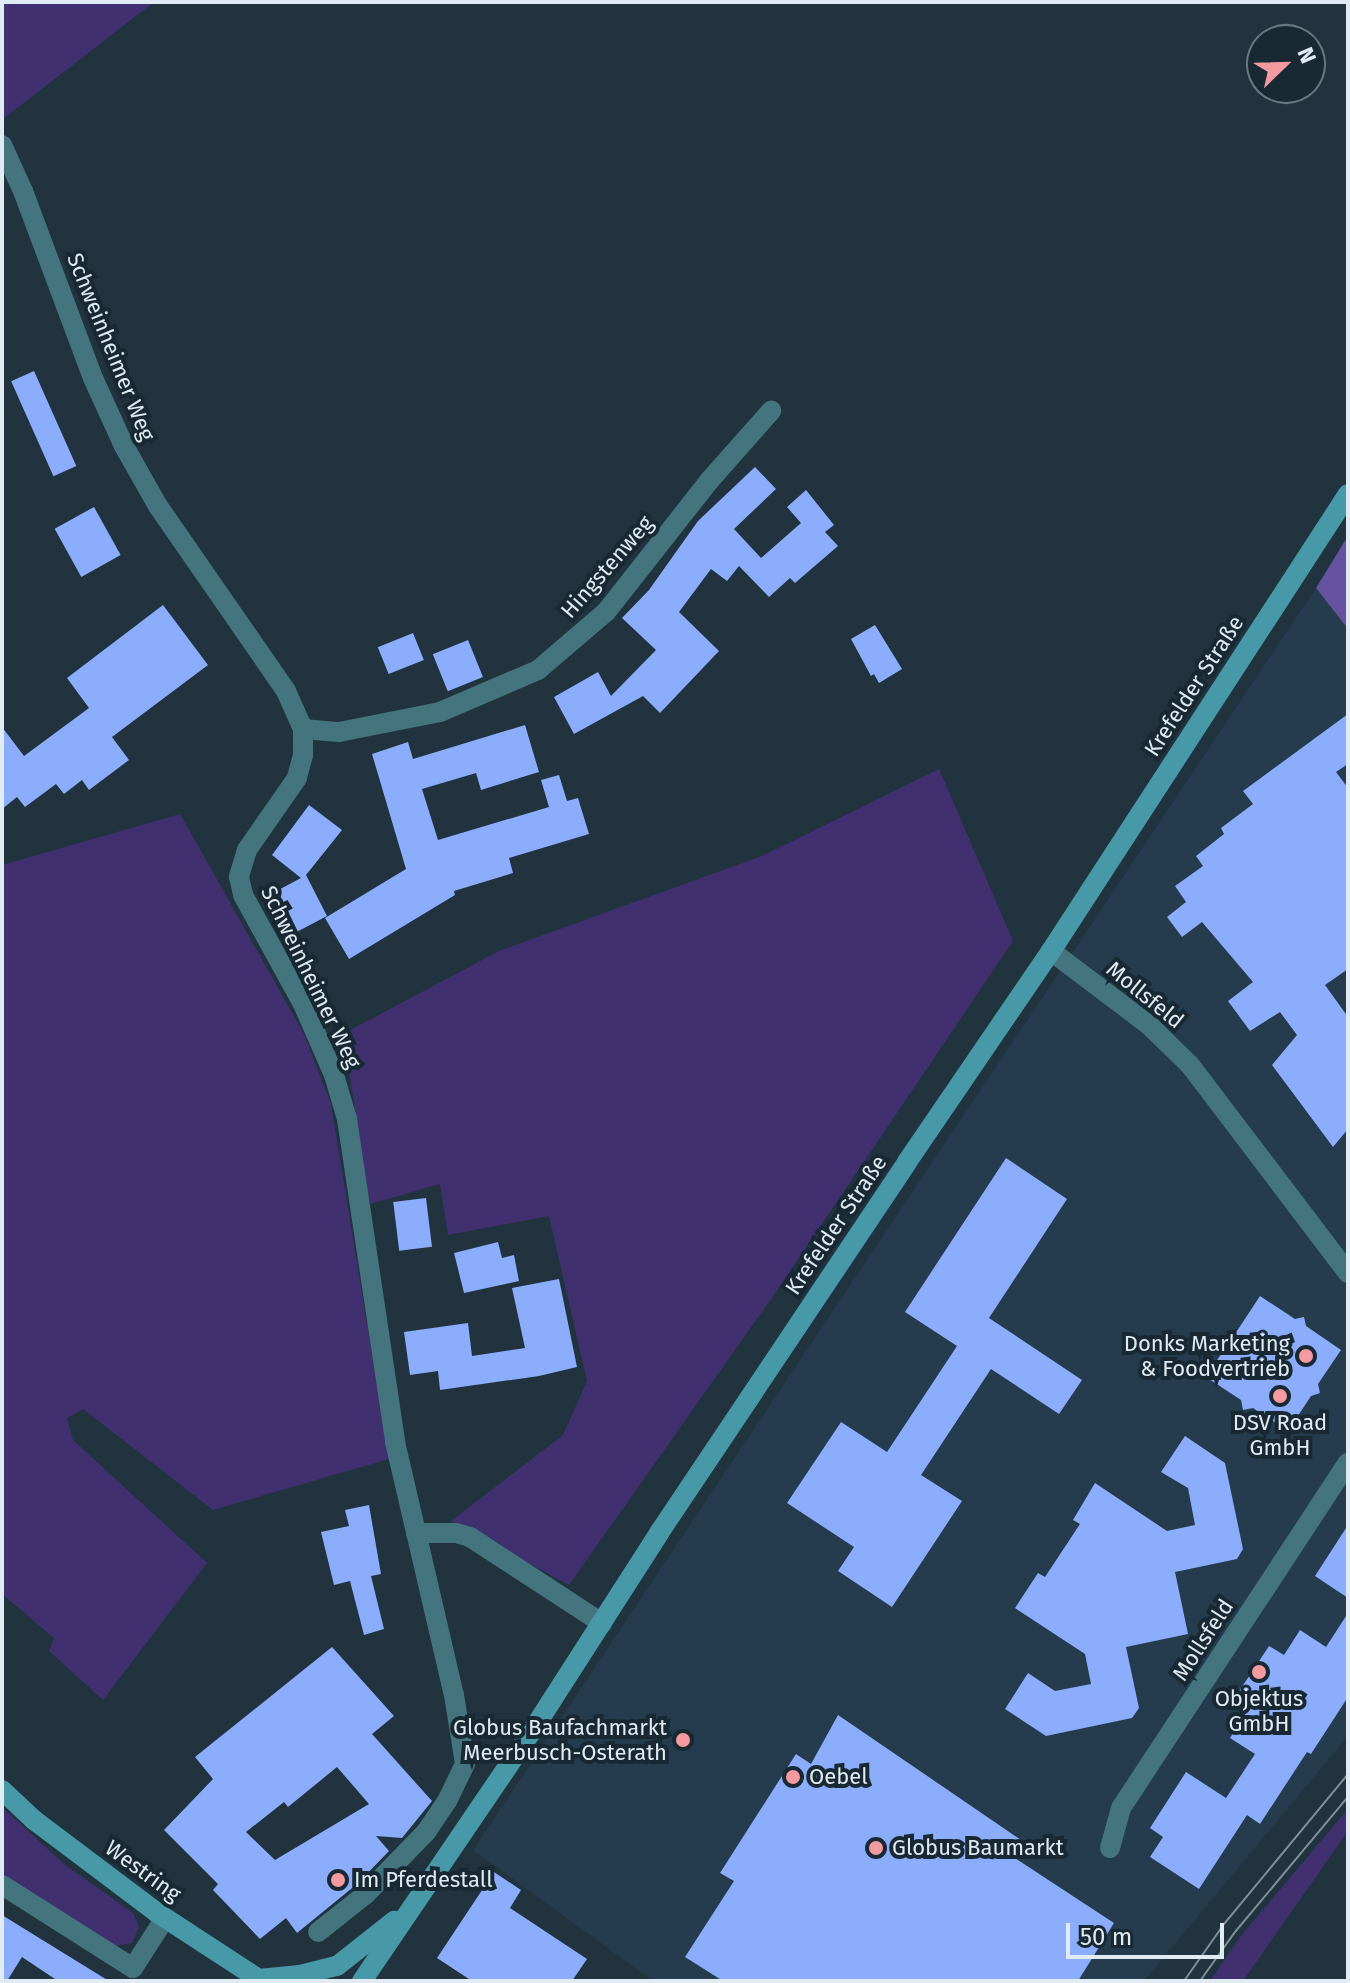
<!DOCTYPE html>
<meta charset="utf-8">
<style>
body{margin:0}
#map{position:relative;width:1350px;height:1983px;overflow:hidden;background:#21333f;font-family:"Fira Sans",sans-serif}
div>[style]{position:absolute}
[style*='--x']{left:calc(var(--x)*1px);top:calc(var(--y)*1px);width:calc(var(--w)*1px);rotate:calc(var(--a)*1deg)}
.built>*{inset:0;background:#243c4d}
.green>*{inset:0;background:#41306f}
.forest>*{inset:0;background:#6653a0}
.building>*{inset:0;background:#8badfc;transform-origin:0 0}
.street>*{height:20px;margin:-10px;padding:0 10px;transform-origin:10px;border-radius:10px;background:#44747d}
.secondary>*{height:20px;margin:-10px;padding:0 10px;transform-origin:10px;border-radius:10px;background:#4899a7}
.tram>*{height:2px;margin:-1px;padding:0 1px;transform-origin:1px;border-radius:1px;background:#7f8e98}
.dots>*{width:22px;height:22px;translate:-50% -50%;box-sizing:border-box;border:4px solid #182934;border-radius:50%}
span{translate:-50% -50%;white-space:nowrap;text-align:center;line-height:1.15;-webkit-text-stroke:8px #182934;paint-order:stroke}
.street-label{font-size:22px;color:#e0ebf3}
.poi-label{font-size:22px;color:#e0ebf3}
.right{translate:-100% -50%;text-align:right}
.left{translate:0 -50%;text-align:left}
.frame{position:absolute;inset:0;border:4px solid #e0ebf3;pointer-events:none}
.north{position:absolute;left:1246px;top:24px;width:80px;height:80px;box-sizing:border-box;background:#182934;border:2px solid #687780;border-radius:50%;rotate:67deg;font-size:22px;font-weight:700;line-height:32px;text-align:center;color:#e0ebf3}
.north::after{content:'';display:block;margin:auto;width:28px;height:36px;background:#f49aa0;clip-path:polygon(50% 0,100% 100%,50% 72%,0 100%)}
.scale{position:absolute;left:1066px;top:1923px;width:158px;height:36px;box-sizing:border-box;border:4px solid #e0ebf3;border-top:0;padding-left:10px;font-size:24px;line-height:28px;white-space:nowrap;color:#e0ebf3;-webkit-text-stroke:6px #182934;paint-order:stroke}
</style>
<div id="map">
<div class="built">
<i style="clip-path:polygon(1316px 588px,1348px 629px,1348px 1736px,1144px 1981px,653px 1981px,473px 1850px)"></i>
</div>
<div class="green">
<i style="clip-path:polygon(2px 2px,154px 2px,2px 120px)"></i>
<i style="clip-path:polygon(939px 769px,1013px 941px,778px 1289px,569px 1585px,451px 1521px,563px 1435px,587px 1381px,549px 1216px,448px 1235px,440px 1184px,370px 1204px,343px 1034px,499px 951px,762px 856px)"></i>
<i style="clip-path:polygon(180px 814px,304px 1034px,331px 1104px,389px 1459px,213px 1510px,83px 1409px,67px 1418px,73px 1440px,207px 1563px,103px 1700px,49px 1651px,54px 1638px,2px 1594px,2px 865px)"></i>
<i style="clip-path:polygon(2px 1807px,64px 1864px,133px 1913px,139px 1927px,132px 1943px,114px 1946px,2px 1878px)"></i>
<i style="clip-path:polygon(1348px 1809px,1348px 1831px,1243px 1981px,1210px 1981px,1240px 1937px)"></i>
</div>
<div class="forest">
<i style="clip-path:polygon(1348px 536px,1348px 629px,1316px 588px)"></i>
</div>
<div class="building">
<i style="left:34px;top:371px;width:104px;height:25px;rotate:66deg"></i>
<i style="clip-path:polygon(755px 467px,776px 489px,734px 529px,761px 558px,801px 523px,787px 507px,806px 490px,834px 525px,825px 532px,838px 546px,795px 583px,790px 578px,769px 597px,739px 566px,727px 581px,711px 569px,679px 612px,719px 651px,660px 713px,643px 696px,574px 734px,554px 697px,598px 672px,611px 696px,656px 650px,622px 618px,649px 590px,698px 521px)"></i>
<i style="left:94px;top:507px;width:55px;height:45px;rotate:61deg"></i>
<i style="clip-path:polygon(163px 605px,208px 665px,112px 737px,129px 760px,89px 790px,82px 780px,64px 794px,56px 784px,25px 807px,17px 797px,2px 809px,2px 727px,24px 756px,89px 708px,67px 678px)"></i>
<i style="clip-path:polygon(875px 625px,902px 669px,879px 683px,874px 674px,871px 676px,851px 639px)"></i>
<i style="left:413px;top:633px;width:29px;height:38px;rotate:68deg"></i>
<i style="left:468px;top:640px;width:40px;height:38px;rotate:68deg"></i>
<i style="clip-path:polygon(1348px 714px,1348px 764px,1336px 772px,1348px 788px,1348px 969px,1325px 985px,1348px 1017px,1348px 1129px,1333px 1147px,1272px 1065px,1297px 1035px,1280px 1012px,1250px 1031px,1228px 1001px,1253px 982px,1202px 922px,1182px 937px,1167px 917px,1186px 902px,1175px 886px,1203px 866px,1196px 856px,1224px 834px,1221px 828px,1253px 804px,1243px 791px)"></i>
<i style="clip-path:polygon(525px 725px,539px 772px,481px 790px,476px 773px,422px 789px,438px 840px,549px 807px,541px 780px,559px 775px,567px 801px,578px 798px,589px 834px,509px 858px,513px 873px,454px 891px,455px 895px,349px 959px,325px 918px,406px 869px,372px 754px,408px 742px,413px 759px)"></i>
<i style="clip-path:polygon(309px 805px,342px 830px,306px 875px,327px 916px,289px 936px,267px 896px,301px 878px,272px 855px)"></i>
<i style="clip-path:polygon(1006px 1158px,1067px 1199px,989px 1318px,1082px 1380px,1059px 1414px,991px 1369px,921px 1475px,962px 1501px,892px 1607px,838px 1571px,854px 1547px,787px 1503px,841px 1422px,887px 1452px,957px 1346px,905px 1312px)"></i>
<i style="left:426px;top:1198px;width:49px;height:33px;rotate:83deg"></i>
<i style="clip-path:polygon(498px 1242px,502px 1258px,514px 1255px,519px 1281px,464px 1293px,454px 1253px)"></i>
<i style="clip-path:polygon(559px 1279px,577px 1367px,539px 1376px,440px 1390px,438px 1371px,410px 1375px,404px 1332px,468px 1323px,472px 1356px,525px 1348px,512px 1288px)"></i>
<i style="clip-path:polygon(1260px 1296px,1295px 1319px,1304px 1317px,1306px 1326px,1341px 1350px,1318px 1384px,1320px 1393px,1311px 1396px,1288px 1431px,1253px 1408px,1243px 1410px,1241px 1400px,1206px 1377px,1229px 1342px,1227px 1333px,1237px 1331px)"></i>
<i style="clip-path:polygon(1185px 1436px,1225px 1463px,1243px 1549px,1237px 1559px,1175px 1572px,1188px 1634px,1126px 1647px,1139px 1708px,1132px 1718px,1046px 1736px,1005px 1709px,1028px 1673px,1055px 1691px,1091px 1684px,1085px 1654px,1015px 1608px,1038px 1573px,1045px 1577px,1080px 1524px,1073px 1520px,1095px 1483px,1167px 1531px,1195px 1525px,1188px 1488px,1161px 1472px)"></i>
<i style="clip-path:polygon(369px 1505px,381px 1574px,371px 1576px,384px 1629px,364px 1635px,350px 1581px,334px 1585px,321px 1532px,349px 1526px,345px 1510px)"></i>
<i style="clip-path:polygon(1348px 1525px,1348px 1598px,1315px 1576px)"></i>
<i style="clip-path:polygon(1348px 1613px,1348px 1697px,1311px 1754px,1307px 1752px,1260px 1824px,1247px 1815px,1199px 1889px,1150px 1857px,1163px 1837px,1150px 1828px,1186px 1772px,1226px 1798px,1255px 1754px,1230px 1738px,1247px 1711px,1232px 1702px,1269px 1646px,1284px 1655px,1300px 1630px,1326px 1647px)"></i>
<i style="clip-path:polygon(evenodd,332px 1647px,394px 1716px,372px 1734px,432px 1801px,402px 1838px,376px 1836px,389px 1851px,357px 1884px,297px 1933px,286px 1918px,260px 1939px,213px 1890px,218px 1884px,164px 1830px,213px 1779px,195px 1757px,332px 1647px,337px 1767px,369px 1804px,275px 1860px,246px 1832px,284px 1802px,288px 1807px,337px 1767px)"></i>
<i style="clip-path:polygon(838px 1715px,1021px 1840px,1012px 1856px,1114px 1923px,1078px 1981px,723px 1981px,685px 1957px,734px 1881px,720px 1873px,796px 1754px,811px 1764px)"></i>
<i style="clip-path:polygon(494px 1872px,521px 1890px,510px 1908px,587px 1959px,572px 1981px,472px 1981px,437px 1958px)"></i>
<i style="clip-path:polygon(2px 1915px,57px 1949px,109px 1981px,58px 1981px,22px 1957px,7px 1981px,2px 1981px)"></i>
</div>
<div class="street">
<i style="--x:2;--y:145;--w:51;--a:65.5"></i>
<i style="--x:23;--y:191;--w:200;--a:69.5"></i>
<i style="--x:93;--y:378;--w:75;--a:65.5"></i>
<i style="--x:124;--y:446;--w:69;--a:60.5"></i>
<i style="--x:158;--y:506;--w:225;--a:55.3"></i>
<i style="--x:286;--y:691;--w:42;--a:65.9"></i>
<i style="--x:303;--y:729;--w:26;--a:90"></i>
<i style="--x:303;--y:755;--w:24;--a:105"></i>
<i style="--x:297;--y:778;--w:88;--a:124.8"></i>
<i style="--x:247;--y:850;--w:28;--a:107"></i>
<i style="--x:239;--y:877;--w:18;--a:77"></i>
<i style="--x:243;--y:895;--w:124;--a:61.2"></i>
<i style="--x:303;--y:1004;--w:77;--a:66.4"></i>
<i style="--x:334;--y:1075;--w:46;--a:73.5"></i>
<i style="--x:347;--y:1119;--w:327;--a:81.5"></i>
<i style="--x:395;--y:1442;--w:260;--a:76.9"></i>
<i style="--x:454;--y:1695;--w:70;--a:80.9"></i>
<i style="--x:465;--y:1764;--w:41;--a:115.9"></i>
<i style="--x:447;--y:1801;--w:37;--a:124"></i>
<i style="--x:426;--y:1832;--w:86;--a:134.1"></i>
<i style="--x:366;--y:1894;--w:61;--a:141.6"></i>
<i style="--x:303;--y:729;--w:36;--a:5"></i>
<i style="--x:339;--y:732;--w:103;--a:-11.2"></i>
<i style="--x:440;--y:712;--w:107;--a:-23.2"></i>
<i style="--x:538;--y:670;--w:89;--a:-40.5"></i>
<i style="--x:606;--y:612;--w:167;--a:-51.8"></i>
<i style="--x:709;--y:481;--w:94;--a:-48.5"></i>
<i style="--x:1051;--y:951;--w:123;--a:37.1"></i>
<i style="--x:1149;--y:1025;--w:57;--a:44.3"></i>
<i style="--x:1190;--y:1065;--w:261;--a:52.8"></i>
<i style="--x:416;--y:1533;--w:40;--a:0"></i>
<i style="--x:456;--y:1533;--w:15;--a:16"></i>
<i style="--x:470;--y:1537;--w:158;--a:33.1"></i>
<i style="--x:1110;--y:1848;--w:41;--a:-74.6"></i>
<i style="--x:1121;--y:1808;--w:413;--a:-56.7"></i>
<i style="--x:2;--y:1885;--w:155;--a:32.4"></i>
<i style="--x:133;--y:1968;--w:59;--a:-57.4"></i>
</div>
<div class="secondary">
<i style="--x:2;--y:1790;--w:44;--a:43.2"></i>
<i style="--x:34;--y:1820;--w:153;--a:37"></i>
<i style="--x:156;--y:1912;--w:126;--a:33.1"></i>
<i style="--x:259;--y:1979;--w:41;--a:-5.6"></i>
<i style="--x:300;--y:1975;--w:38;--a:-14"></i>
<i style="--x:337;--y:1966;--w:73;--a:-38.3"></i>
<i style="--x:362;--y:1981;--w:306;--a:-55.8"></i>
<i style="--x:534;--y:1728;--w:232;--a:-57.3"></i>
<i style="--x:659;--y:1533;--w:446;--a:-56.2"></i>
<i style="--x:907;--y:1162;--w:255;--a:-55.7"></i>
<i style="--x:1051;--y:951;--w:545;--a:-56.98"></i>
</div>
<div class="tram">
<i style="--x:1184;--y:1981;--w:70;--a:-54.9"></i>
<i style="--x:1224;--y:1924;--w:195;--a:-50.4"></i>
<i style="--x:1200;--y:1981;--w:60;--a:-54.5"></i>
<i style="--x:1235;--y:1932;--w:176;--a:-50.1"></i>
</div>
<div class="dots">
<i style="left:1306px;top:1356px;background:#f49aa0"></i>
<i style="left:1280px;top:1396px;background:#f49aa0"></i>
<i style="left:1259px;top:1672px;background:#f49aa0"></i>
<i style="left:683px;top:1740px;background:#f49aa0"></i>
<i style="left:793px;top:1777px;background:#f49aa0"></i>
<i style="left:876px;top:1848px;background:#f49aa0"></i>
<i style="left:338px;top:1880px;background:#f49aa0"></i>
</div>
<div class="street-label">
<span style="left:111px;top:347px;rotate:68deg">Schweinheimer Weg</span>
<span style="left:607px;top:567px;rotate:-49deg">Hingstenweg</span>
<span style="left:1194px;top:686px;rotate:-57deg">Krefelder Straße</span>
<span style="left:311px;top:977px;rotate:64deg">Schweinheimer Weg</span>
<span style="left:1145px;top:995px;rotate:39deg">Mollsfeld</span>
<span style="left:836px;top:1225px;rotate:-56deg">Krefelder Straße</span>
<span style="left:1203px;top:1640px;rotate:-57deg">Mollsfeld</span>
<span style="left:143px;top:1871px;rotate:36deg">Westring</span>
</div>
<div class="poi-label">
<span class="right" style="left:1290px;top:1356px">Donks Marketing<br>&amp; Foodvertrieb</span>
<span style="left:1280px;top:1435px">DSV Road<br>GmbH</span>
<span style="left:1259px;top:1711px">Objektus<br>GmbH</span>
<span class="right" style="left:667px;top:1740px">Globus Baufachmarkt<br>Meerbusch-Osterath</span>
<span class="left" style="left:809px;top:1777px">Oebel</span>
<span class="left" style="left:892px;top:1848px">Globus Baumarkt</span>
<span class="left" style="left:354px;top:1880px">Im Pferdestall</span>
</div>
<div class="frame"></div>
<div class="north">N</div>
<div class="scale">50 m</div>
</div>
